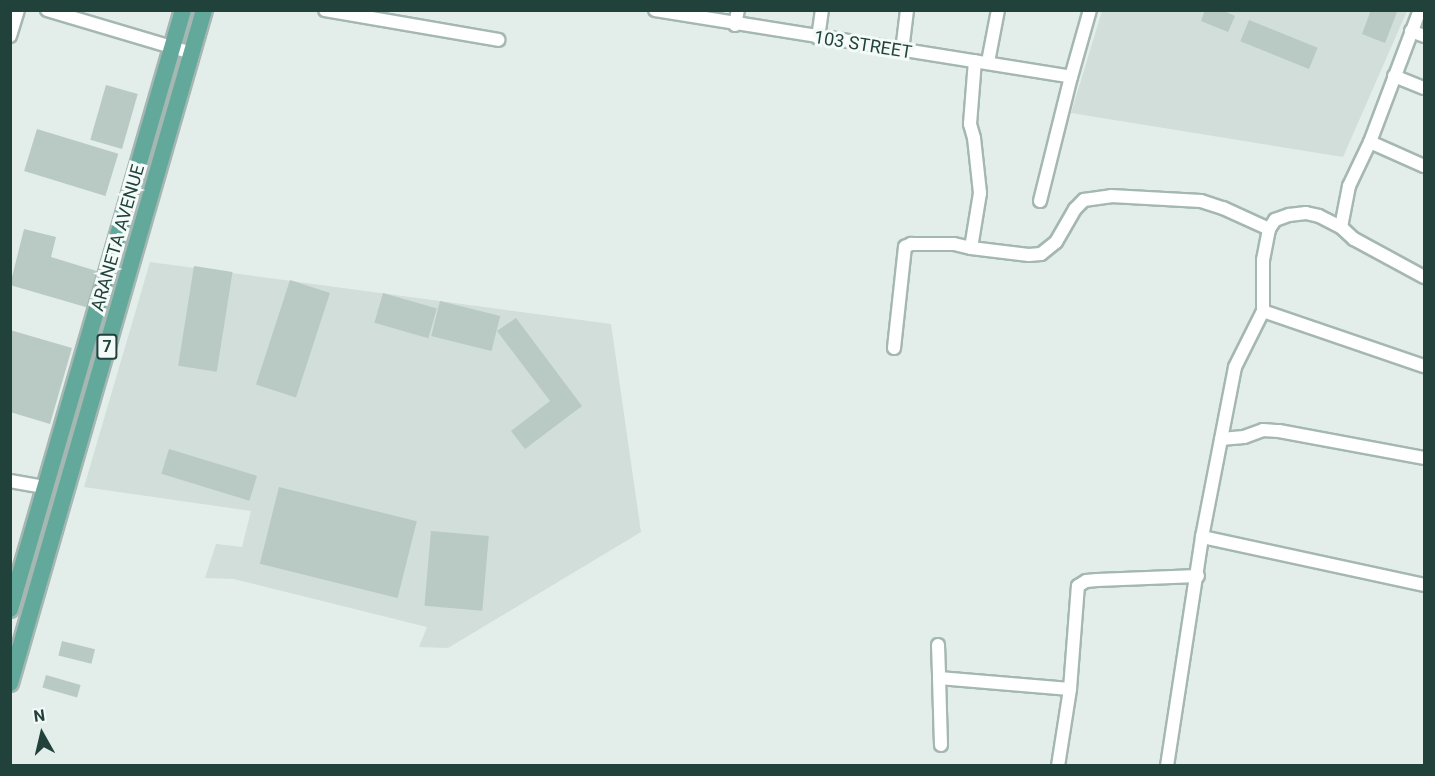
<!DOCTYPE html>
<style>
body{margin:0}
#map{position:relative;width:1435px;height:776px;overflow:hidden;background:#e3eeea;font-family:Roboto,sans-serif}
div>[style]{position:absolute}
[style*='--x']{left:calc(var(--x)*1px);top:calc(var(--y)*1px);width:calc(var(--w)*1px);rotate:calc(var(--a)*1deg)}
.built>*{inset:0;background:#d1ded9}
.building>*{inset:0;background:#b8cac3;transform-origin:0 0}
.roads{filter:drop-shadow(2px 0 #a5b7b2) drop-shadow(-2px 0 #a5b7b2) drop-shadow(0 2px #a5b7b2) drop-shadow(0 -2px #a5b7b2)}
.minor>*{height:12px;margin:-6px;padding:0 6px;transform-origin:6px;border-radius:6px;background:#fff}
.major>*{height:16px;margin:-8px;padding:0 8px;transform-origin:8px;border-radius:8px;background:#62a99c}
span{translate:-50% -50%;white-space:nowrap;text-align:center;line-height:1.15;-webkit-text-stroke:6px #f4faf7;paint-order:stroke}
.shield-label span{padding:2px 4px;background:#f4faf7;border:2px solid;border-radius:4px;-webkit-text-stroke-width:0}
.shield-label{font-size:16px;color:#20423b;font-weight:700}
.street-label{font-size:18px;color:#20423b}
.frame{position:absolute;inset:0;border:12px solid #20423b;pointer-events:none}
.north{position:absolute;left:12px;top:704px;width:60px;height:60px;-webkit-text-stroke:4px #f4faf7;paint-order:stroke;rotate:352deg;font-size:16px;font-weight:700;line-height:24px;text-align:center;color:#20423b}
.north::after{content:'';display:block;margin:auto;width:21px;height:27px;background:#20423b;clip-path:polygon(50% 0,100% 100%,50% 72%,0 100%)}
</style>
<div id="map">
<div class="built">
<i style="clip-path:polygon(1102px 11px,1407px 11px,1343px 157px,1071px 113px)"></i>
<i style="clip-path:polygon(150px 262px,611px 324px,641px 532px,448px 648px,419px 647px,427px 627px,234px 579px,205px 578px,216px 544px,242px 547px,251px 511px,84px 487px)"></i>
</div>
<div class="building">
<i style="clip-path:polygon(1205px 10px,1222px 10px,1235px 16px,1228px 32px,1201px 21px)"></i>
<i style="clip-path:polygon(1371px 10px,1397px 12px,1385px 43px,1362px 34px)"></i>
<i style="left:1249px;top:20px;width:74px;height:23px;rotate:22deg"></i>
<i style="left:106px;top:85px;width:33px;height:57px;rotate:16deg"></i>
<i style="left:37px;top:129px;width:85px;height:44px;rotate:17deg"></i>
<i style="clip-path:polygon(24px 229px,56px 237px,51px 257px,100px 272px,89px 308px,10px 285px)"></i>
<i style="left:194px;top:266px;width:39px;height:101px;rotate:9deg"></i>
<i style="left:290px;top:280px;width:42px;height:110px;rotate:18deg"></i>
<i style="left:383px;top:293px;width:56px;height:31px;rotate:16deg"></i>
<i style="left:440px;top:301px;width:62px;height:36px;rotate:14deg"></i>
<i style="clip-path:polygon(516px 318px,582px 406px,525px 449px,511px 431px,550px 401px,497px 331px)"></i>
<i style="clip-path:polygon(10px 330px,72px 348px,50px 424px,10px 412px)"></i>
<i style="left:169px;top:449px;width:92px;height:26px;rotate:17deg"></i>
<i style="left:279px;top:487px;width:142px;height:79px;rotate:14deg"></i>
<i style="left:431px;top:531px;width:58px;height:75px;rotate:5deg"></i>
<i style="left:62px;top:641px;width:34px;height:15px;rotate:14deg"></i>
<i style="left:46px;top:675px;width:36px;height:13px;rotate:16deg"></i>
</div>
<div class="roads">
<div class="minor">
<i style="--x:47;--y:10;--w:151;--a:16.5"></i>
<i style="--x:325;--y:10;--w:176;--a:9.8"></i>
<i style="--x:655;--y:10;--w:421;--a:9.1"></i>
<i style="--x:735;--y:25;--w:15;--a:-79"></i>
<i style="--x:1411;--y:31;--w:14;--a:21"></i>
<i style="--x:10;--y:36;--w:27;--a:-73"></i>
<i style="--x:818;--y:38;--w:28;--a:-82"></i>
<i style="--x:902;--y:51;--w:41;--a:-83"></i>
<i style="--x:988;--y:62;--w:53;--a:-79.1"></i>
<i style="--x:1394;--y:76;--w:32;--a:22"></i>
<i style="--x:1370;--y:142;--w:59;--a:24"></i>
<i style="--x:1040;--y:201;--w:128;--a:-76"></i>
<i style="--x:1071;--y:77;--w:70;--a:-74.2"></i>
<i style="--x:1341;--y:227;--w:42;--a:-79"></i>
<i style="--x:1349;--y:186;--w:49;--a:-64.5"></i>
<i style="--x:1370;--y:142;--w:141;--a:-69.3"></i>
<i style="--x:971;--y:248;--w:58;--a:6.9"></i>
<i style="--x:1029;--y:255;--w:12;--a:-5"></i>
<i style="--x:1041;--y:254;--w:19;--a:-39"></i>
<i style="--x:1056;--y:242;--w:38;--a:-60"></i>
<i style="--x:1075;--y:209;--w:13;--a:-45"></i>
<i style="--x:1084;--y:200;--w:27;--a:-8"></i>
<i style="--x:1111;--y:196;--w:90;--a:3.2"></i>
<i style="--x:1201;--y:201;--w:23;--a:18"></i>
<i style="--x:1223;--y:208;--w:51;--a:24.5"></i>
<i style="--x:1263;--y:311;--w:170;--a:18.9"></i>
<i style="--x:894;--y:348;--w:102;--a:-83.8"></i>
<i style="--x:905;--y:247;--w:7;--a:-27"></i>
<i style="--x:911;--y:244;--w:43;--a:0"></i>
<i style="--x:954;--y:244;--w:17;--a:13"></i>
<i style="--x:971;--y:248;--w:56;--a:-80.7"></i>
<i style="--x:980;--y:193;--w:55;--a:-96.2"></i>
<i style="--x:974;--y:138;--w:15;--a:-106"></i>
<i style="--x:970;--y:124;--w:63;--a:-85.5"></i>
<i style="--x:1221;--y:439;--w:23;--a:-5"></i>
<i style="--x:1244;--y:437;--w:20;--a:-20"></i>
<i style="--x:1263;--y:430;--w:16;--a:4"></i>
<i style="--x:1279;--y:431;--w:147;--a:10.5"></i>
<i style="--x:10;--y:481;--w:36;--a:10"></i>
<i style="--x:1202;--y:537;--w:227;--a:12.2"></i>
<i style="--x:938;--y:645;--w:33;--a:88"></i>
<i style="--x:941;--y:745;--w:67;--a:-91.7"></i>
<i style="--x:939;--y:678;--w:131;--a:4.8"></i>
<i style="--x:1058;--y:766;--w:78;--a:-81.1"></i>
<i style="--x:1070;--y:689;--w:103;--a:-85.6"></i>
<i style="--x:1078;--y:586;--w:9;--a:-32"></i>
<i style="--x:1086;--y:581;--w:11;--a:-5"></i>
<i style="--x:1097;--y:580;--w:101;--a:-2.3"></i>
<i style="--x:1167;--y:766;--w:232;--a:-81.3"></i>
<i style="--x:1202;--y:537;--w:173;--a:-79"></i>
<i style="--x:1235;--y:367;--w:63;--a:-63.4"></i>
<i style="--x:1263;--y:311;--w:51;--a:-90"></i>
<i style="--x:1263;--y:260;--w:32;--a:-79"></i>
<i style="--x:1269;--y:229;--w:11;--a:-56"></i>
<i style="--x:1275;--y:220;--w:15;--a:-20"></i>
<i style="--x:1289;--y:215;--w:17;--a:-7"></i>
<i style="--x:1306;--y:213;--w:13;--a:13"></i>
<i style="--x:1319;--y:216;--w:25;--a:27"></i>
<i style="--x:1341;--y:227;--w:18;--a:43"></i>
<i style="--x:1354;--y:239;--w:80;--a:28.5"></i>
</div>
<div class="major">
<i style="--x:10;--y:609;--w:623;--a:-73.89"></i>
<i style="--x:10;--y:683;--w:700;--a:-73.92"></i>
</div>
</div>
<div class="shield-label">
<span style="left:107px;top:347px">7</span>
</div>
<div class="street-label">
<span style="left:863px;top:45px;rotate:9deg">103 STREET</span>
<span style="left:118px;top:238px;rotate:-74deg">ARANETA AVENUE</span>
</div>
<div class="frame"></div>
<div class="north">N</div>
</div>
